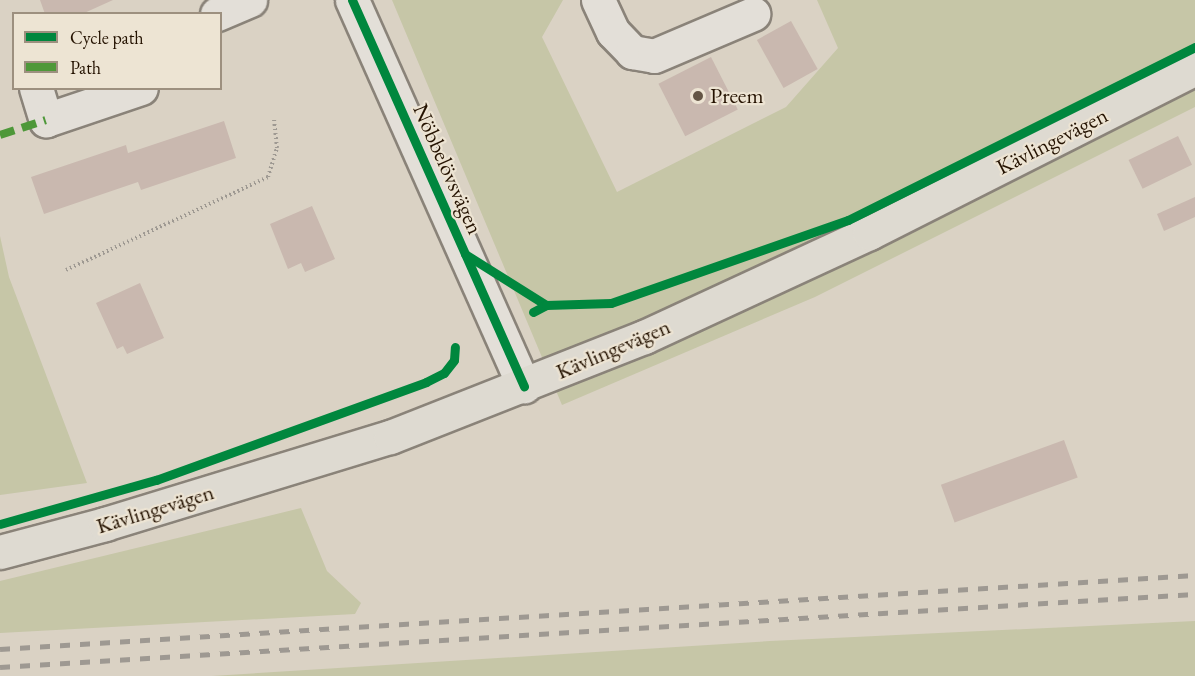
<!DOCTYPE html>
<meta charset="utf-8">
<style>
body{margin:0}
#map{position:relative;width:1195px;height:676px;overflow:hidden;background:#dad2c4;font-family:"EB Garamond",serif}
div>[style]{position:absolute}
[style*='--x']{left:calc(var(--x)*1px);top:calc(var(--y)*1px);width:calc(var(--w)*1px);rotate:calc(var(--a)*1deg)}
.green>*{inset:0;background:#c6c6a7}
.building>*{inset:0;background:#c9b8af;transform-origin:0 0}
.path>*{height:4px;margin-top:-2px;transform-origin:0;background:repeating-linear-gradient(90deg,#9e9992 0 1.5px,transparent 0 4.5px)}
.roads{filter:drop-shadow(2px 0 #8a8379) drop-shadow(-2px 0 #8a8379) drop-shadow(0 2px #8a8379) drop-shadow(0 -2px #8a8379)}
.minor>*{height:33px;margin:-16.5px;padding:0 16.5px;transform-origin:16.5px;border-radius:16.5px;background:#e3dfd8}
.major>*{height:33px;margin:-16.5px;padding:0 16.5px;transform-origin:16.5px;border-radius:16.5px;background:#dedad1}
.rail>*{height:4.5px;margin-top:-2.25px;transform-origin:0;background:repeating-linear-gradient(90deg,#9e9992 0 10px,transparent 0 20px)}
.quiet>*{height:8px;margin-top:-4px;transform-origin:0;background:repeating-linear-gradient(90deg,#4e9839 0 15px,transparent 0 23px)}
.cycleway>*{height:9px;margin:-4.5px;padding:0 4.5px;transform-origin:4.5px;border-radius:4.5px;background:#00873e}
.dots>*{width:16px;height:16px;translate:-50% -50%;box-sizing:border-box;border:3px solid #ede4d3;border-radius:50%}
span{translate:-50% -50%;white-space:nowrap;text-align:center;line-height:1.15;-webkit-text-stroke:4.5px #ede4d3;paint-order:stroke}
.poi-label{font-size:22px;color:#241200}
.left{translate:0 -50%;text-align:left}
.street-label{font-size:22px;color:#241200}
.legend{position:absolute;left:12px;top:12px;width:210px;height:78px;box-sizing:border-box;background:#ede4d3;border:2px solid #9d907f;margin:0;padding:8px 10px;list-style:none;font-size:18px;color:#241200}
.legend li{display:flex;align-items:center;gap:12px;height:30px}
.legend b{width:30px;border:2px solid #9d907f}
</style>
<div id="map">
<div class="green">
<i style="clip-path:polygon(392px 0,563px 0,542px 37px,617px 192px,786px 107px,838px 48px,817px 0,1195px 0,1195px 107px,815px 297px,562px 405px)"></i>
<i style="clip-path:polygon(0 236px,9px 277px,87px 483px,0 495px)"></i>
<i style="clip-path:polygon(301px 508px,327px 571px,361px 603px,355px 614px,0 633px,0 581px)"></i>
<i style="clip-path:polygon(1195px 621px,1195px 676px,212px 676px,770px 641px)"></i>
</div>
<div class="building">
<i style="clip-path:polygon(40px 0,113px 0,82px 14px,45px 14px)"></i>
<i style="left:791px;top:21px;width:55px;height:39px;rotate:61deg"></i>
<i style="left:711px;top:57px;width:59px;height:59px;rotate:63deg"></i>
<i style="clip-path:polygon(224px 121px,236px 158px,141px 190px,138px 182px,44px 214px,31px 177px,126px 145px,128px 153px)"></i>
<i style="left:1178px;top:136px;width:32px;height:55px;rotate:64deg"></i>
<i style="clip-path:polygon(1195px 197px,1195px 217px,1164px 231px,1157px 214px)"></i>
<i style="clip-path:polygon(312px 206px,335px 259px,305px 272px,301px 263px,288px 269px,270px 224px)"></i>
<i style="clip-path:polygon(140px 283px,164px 338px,127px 354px,123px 346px,117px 349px,96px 303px)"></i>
<i style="left:1064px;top:440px;width:40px;height:131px;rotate:70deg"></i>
</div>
<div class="path">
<i style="--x:66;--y:270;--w:222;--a:-24.7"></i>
<i style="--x:268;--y:177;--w:30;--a:-73"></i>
<i style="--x:277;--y:148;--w:30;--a:-96"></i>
</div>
<div class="roads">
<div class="minor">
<i style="--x:352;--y:0;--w:423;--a:66"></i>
<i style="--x:598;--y:0;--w:35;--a:65"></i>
<i style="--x:613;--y:32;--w:28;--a:46"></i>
<i style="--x:632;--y:52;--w:22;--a:10"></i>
<i style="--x:654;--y:56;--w:108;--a:-23"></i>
<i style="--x:217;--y:14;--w:36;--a:-23"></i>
<i style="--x:36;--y:88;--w:34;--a:73"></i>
<i style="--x:46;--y:120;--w:100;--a:-18.6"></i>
</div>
<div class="major">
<i style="--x:0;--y:552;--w:109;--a:-14.9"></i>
<i style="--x:105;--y:524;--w:298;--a:-17"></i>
<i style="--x:390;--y:437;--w:273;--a:-21.5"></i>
<i style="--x:644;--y:337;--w:248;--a:-24.8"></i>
<i style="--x:869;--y:233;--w:365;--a:-26.8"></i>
</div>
</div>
<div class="rail">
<i style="--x:0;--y:649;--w:1197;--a:-3.54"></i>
<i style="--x:0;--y:667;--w:1197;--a:-3.5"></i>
</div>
<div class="quiet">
<i style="--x:0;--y:135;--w:48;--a:-18.1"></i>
</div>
<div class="cycleway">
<i style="--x:352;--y:0;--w:423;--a:66"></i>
<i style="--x:465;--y:254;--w:96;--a:32.2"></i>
<i style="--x:533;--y:312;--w:15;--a:-28"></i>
<i style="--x:546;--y:305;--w:65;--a:-1.8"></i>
<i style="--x:611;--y:303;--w:251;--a:-19.3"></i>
<i style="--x:848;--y:220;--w:388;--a:-26.5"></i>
<i style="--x:0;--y:524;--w:162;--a:-15.8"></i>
<i style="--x:156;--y:480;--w:287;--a:-19.9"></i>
<i style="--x:426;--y:382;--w:20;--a:-27"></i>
<i style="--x:444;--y:373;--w:16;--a:-52"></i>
<i style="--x:454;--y:360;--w:13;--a:-86"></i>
</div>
<div class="dots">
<i style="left:698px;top:96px;background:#645545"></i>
</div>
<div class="poi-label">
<span class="left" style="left:710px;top:96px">Preem</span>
</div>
<div class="street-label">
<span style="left:1052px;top:141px;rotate:-27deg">Kävlingevägen</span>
<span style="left:448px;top:169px;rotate:66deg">Nöbbelövsvägen</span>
<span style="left:613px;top:349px;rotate:-23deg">Kävlingevägen</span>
<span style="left:155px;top:509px;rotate:-17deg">Kävlingevägen</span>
</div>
<ul class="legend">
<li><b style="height:8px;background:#00873e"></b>Cycle path</li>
<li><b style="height:8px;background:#4e9839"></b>Path</li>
</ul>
</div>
